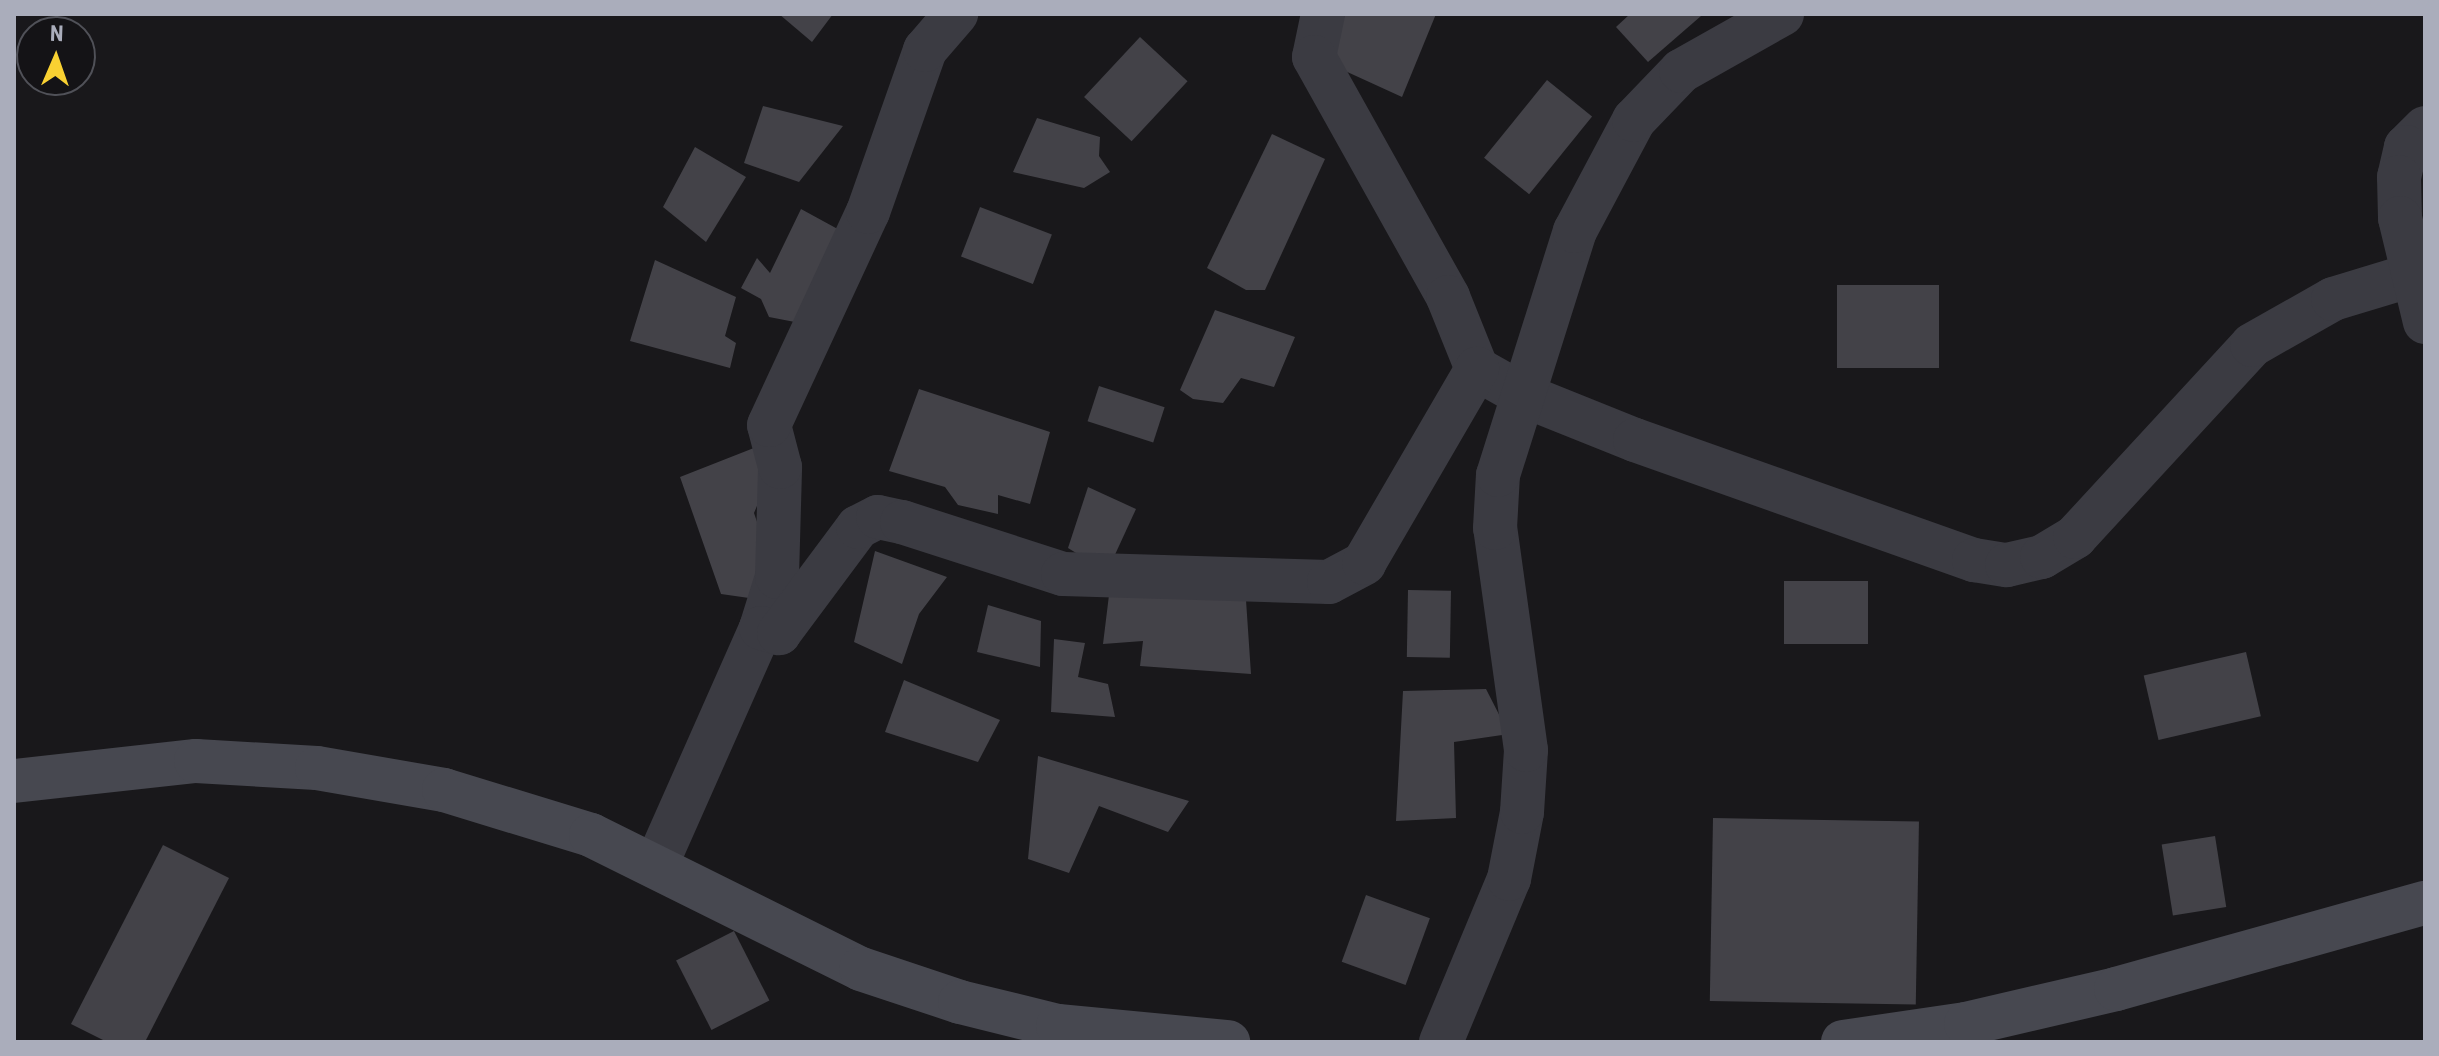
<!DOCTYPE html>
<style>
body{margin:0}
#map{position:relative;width:2439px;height:1056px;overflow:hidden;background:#19181b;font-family:"Roboto Condensed",sans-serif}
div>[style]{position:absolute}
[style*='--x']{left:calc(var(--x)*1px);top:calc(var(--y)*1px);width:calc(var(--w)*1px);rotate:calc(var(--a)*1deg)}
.building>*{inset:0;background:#434248;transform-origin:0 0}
.street>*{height:44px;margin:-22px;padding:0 22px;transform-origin:22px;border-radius:22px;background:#3b3b42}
.secondary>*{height:44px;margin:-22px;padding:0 22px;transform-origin:22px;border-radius:22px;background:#474850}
span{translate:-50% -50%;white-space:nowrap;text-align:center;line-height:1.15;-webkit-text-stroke:6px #141316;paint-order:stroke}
.frame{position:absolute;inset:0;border:16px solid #aaadbb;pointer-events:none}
.north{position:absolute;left:16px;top:16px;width:80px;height:80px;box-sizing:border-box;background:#141316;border:2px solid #505158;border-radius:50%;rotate:2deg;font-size:22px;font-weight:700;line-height:32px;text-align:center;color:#aaadbb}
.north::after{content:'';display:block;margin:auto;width:28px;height:36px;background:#f9d132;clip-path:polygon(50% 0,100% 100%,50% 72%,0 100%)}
</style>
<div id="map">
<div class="building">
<i style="clip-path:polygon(779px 14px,833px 14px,812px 42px)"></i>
<i style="clip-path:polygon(1345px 14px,1436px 14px,1402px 97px,1332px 65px)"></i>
<i style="clip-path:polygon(1630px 14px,1700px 14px,1701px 16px,1648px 62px,1616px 27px)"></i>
<i style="left:1140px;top:37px;width:65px;height:82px;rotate:43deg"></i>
<i style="left:1547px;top:80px;width:58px;height:100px;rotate:39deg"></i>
<i style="clip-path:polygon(763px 106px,843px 126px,799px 182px,744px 163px)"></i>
<i style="clip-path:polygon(1037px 118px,1100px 137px,1099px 156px,1110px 172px,1084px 188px,1013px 172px)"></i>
<i style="clip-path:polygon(1272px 134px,1325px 159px,1265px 290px,1246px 290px,1207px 268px)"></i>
<i style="clip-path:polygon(695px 147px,746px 177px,706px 242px,663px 207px)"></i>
<i style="left:980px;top:207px;width:77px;height:53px;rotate:21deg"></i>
<i style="clip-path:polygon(801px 209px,845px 233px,800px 323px,769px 317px,761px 299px,741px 288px,757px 258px,770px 273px)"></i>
<i style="clip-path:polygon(655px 260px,736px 297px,725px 336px,736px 343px,730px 368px,630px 341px)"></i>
<i style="left:1939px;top:285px;width:83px;height:102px;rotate:90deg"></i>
<i style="clip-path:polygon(1215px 310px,1295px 337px,1274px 387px,1241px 378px,1223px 403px,1193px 399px,1180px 390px)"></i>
<i style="left:1099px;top:386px;width:69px;height:37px;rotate:18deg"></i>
<i style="clip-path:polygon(919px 389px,1050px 432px,1030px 504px,998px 495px,998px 514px,958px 505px,945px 487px,889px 471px)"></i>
<i style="clip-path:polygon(764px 444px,768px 480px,754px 513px,773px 569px,756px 599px,721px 594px,680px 477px)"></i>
<i style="clip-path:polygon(1088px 487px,1136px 509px,1107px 572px,1068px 548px)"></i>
<i style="clip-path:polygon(875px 551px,947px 577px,919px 614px,902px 664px,854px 642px)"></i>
<i style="left:1784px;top:581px;width:84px;height:63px"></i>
<i style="left:1408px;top:590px;width:43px;height:67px;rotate:1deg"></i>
<i style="clip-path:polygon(1109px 595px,1246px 600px,1251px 674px,1140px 666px,1143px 641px,1103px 644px)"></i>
<i style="clip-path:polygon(988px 605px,1041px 621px,1040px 667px,977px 652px)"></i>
<i style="clip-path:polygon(1054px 639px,1085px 643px,1078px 677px,1108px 684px,1115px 717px,1051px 712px)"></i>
<i style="left:2246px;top:652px;width:66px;height:105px;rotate:77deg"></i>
<i style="clip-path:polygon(904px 680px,1000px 720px,978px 762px,885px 732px)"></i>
<i style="clip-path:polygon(1486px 689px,1509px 734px,1454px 742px,1456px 818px,1396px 821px,1403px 691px)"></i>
<i style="clip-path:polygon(1038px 756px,1189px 801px,1168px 832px,1099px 806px,1069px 873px,1028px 859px)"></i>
<i style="left:1713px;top:818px;width:206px;height:183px;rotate:1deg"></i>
<i style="left:2215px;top:836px;width:72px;height:54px;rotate:81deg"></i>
<i style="clip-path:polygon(163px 845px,229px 878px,145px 1042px,107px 1042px,71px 1024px)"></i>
<i style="left:1366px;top:895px;width:68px;height:71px;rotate:20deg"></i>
<i style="left:734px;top:931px;width:78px;height:65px;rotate:63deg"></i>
</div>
<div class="street">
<i style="--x:1323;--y:14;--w:44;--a:101.8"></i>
<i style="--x:1314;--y:57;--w:275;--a:60.8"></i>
<i style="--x:1448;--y:297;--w:78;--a:68.1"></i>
<i style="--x:1477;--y:369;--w:55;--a:29.4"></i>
<i style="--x:1525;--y:396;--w:118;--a:21.8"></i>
<i style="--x:1635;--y:440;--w:360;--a:19.5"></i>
<i style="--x:1974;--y:560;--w:33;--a:9"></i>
<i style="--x:2007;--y:565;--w:36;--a:-13"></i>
<i style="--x:2042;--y:557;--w:39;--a:-31"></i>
<i style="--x:2075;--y:537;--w:261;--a:-47.3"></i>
<i style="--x:2252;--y:345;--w:93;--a:-29.6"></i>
<i style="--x:2333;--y:299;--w:83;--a:-16.9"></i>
<i style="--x:2425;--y:128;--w:27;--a:135"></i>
<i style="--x:2406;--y:147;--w:31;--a:103"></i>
<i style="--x:2399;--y:177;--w:41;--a:88.6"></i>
<i style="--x:2400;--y:218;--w:107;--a:76.5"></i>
<i style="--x:761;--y:628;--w:53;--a:-72.6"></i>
<i style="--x:777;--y:577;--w:110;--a:-88.4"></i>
<i style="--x:780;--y:467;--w:43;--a:-104.7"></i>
<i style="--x:769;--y:425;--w:235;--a:-65.1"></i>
<i style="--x:868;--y:212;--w:172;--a:-70.6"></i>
<i style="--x:925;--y:50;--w:48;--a:-49.3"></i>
<i style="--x:657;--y:863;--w:257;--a:-66.1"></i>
<i style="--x:761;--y:628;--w:19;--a:16"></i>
<i style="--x:779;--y:633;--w:132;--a:-53.3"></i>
<i style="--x:858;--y:527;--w:22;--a:-27"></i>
<i style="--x:878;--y:517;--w:25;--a:12"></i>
<i style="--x:902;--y:522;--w:169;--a:17.9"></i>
<i style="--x:1063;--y:574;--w:266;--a:1.7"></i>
<i style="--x:1329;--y:582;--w:40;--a:-28"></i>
<i style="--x:1364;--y:563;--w:225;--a:-59.8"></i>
<i style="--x:1441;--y:1042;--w:177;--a:-67.4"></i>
<i style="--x:1509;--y:879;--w:68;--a:-79"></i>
<i style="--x:1522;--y:812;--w:62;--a:-86.3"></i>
<i style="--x:1526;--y:750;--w:224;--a:-97.9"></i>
<i style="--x:1495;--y:528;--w:53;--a:-86.8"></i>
<i style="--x:1498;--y:475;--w:256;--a:-72.5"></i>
<i style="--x:1575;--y:231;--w:126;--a:-62"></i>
<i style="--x:1634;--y:120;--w:68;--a:-46.2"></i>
<i style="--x:1681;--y:71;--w:116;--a:-29.4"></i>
</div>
<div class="secondary">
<i style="--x:14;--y:781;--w:183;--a:-6.3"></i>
<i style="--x:196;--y:761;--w:121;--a:3.3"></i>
<i style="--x:317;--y:768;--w:129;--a:9.8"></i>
<i style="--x:444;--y:790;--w:154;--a:17"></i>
<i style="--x:591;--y:835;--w:301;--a:26.4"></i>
<i style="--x:861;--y:969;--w:104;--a:18.4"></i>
<i style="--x:960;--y:1002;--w:101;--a:13.8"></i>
<i style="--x:1058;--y:1026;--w:171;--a:5.4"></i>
<i style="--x:1843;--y:1042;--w:124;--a:-8.3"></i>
<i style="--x:1966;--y:1024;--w:154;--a:-13.1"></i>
<i style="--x:2116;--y:989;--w:321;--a:-15.6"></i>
</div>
<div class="frame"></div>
<div class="north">N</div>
</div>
